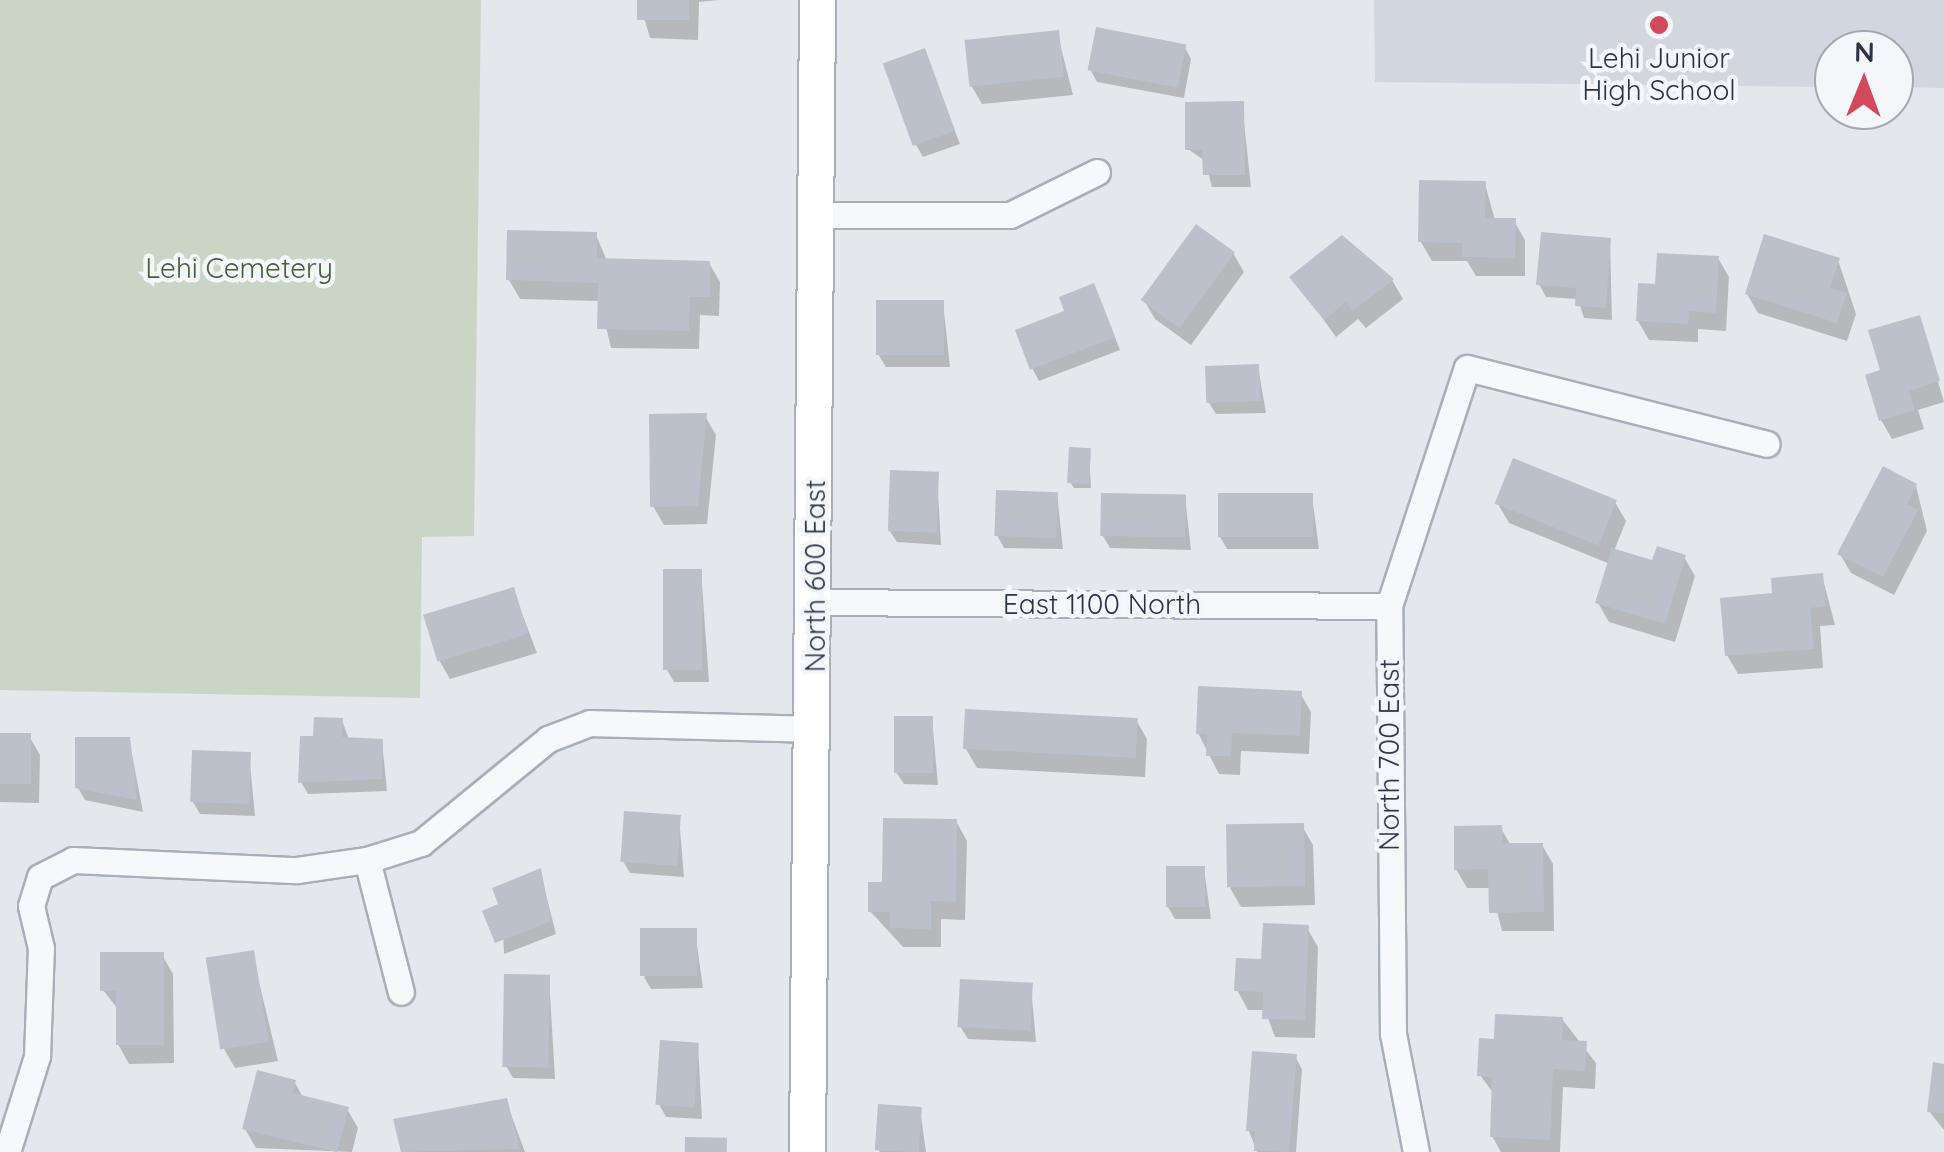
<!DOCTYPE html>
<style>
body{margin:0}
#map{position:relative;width:1944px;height:1152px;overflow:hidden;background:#e4e7ec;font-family:Quicksand,sans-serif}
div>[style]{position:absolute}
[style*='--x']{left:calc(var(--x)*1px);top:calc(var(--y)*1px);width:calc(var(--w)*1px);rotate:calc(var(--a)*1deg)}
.built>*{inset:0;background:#d2d6de}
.green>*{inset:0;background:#c9d6c5}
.shadow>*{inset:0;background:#0003}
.building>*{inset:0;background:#bbc0ca;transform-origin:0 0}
.roads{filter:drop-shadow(2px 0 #a9aeb7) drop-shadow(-2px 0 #a9aeb7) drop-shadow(0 2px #a9aeb7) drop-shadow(0 -2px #a9aeb7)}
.street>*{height:25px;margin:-12.5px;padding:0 12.5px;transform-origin:12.5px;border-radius:12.5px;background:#f7f8fa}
.secondary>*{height:35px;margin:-17.5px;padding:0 17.5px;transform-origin:17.5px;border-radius:17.5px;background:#fff}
.dots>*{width:28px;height:28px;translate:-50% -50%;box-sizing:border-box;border:5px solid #f4f6f9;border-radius:50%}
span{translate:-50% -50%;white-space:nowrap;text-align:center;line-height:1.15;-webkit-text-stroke:9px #f4f6f9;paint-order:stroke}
.poi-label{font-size:28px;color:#2b3445}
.park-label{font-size:28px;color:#3f6138}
.street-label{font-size:28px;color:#2b3445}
.north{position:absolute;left:1814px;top:30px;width:100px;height:100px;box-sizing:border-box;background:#f4f6f9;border:2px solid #a4a8b1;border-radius:50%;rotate:1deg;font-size:28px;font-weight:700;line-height:40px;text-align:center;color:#2b3445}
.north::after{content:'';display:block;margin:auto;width:35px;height:45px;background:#d1495b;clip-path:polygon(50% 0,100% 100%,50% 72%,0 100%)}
</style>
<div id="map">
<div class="built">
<i style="clip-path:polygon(1374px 0,1944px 0,1944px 88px,1894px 87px,1894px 50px,1834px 50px,1834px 87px,1375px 82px)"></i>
</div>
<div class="green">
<i style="clip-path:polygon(0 0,481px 0,474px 536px,422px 537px,420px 698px,0 690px)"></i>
</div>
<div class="shadow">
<i style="clip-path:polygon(639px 0,719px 0,699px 2px,698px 40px,650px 38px)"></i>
<i style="clip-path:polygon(1057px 32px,1073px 95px,982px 104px,971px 85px)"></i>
<i style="clip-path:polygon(1184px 46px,1191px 59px,1184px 98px,1097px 82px,1090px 69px)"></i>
<i style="clip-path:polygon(924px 51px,960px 144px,923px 157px,916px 145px)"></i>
<i style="clip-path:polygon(1242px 104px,1251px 187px,1212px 187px,1205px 161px,1188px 149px)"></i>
<i style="clip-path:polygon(1485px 184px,1495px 220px,1514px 221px,1525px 240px,1525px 276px,1476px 276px,1467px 261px,1432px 261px,1421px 242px)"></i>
<i style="clip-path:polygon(596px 235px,607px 261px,709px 263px,720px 282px,719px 316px,700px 315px,699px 349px,611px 348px,600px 301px,520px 299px,509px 280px)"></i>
<i style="clip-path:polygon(1610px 240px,1612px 320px,1584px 318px,1578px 299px,1546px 297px,1539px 284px)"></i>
<i style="clip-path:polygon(1233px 253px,1244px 272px,1191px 345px,1155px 319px,1144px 300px)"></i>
<i style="clip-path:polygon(1718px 258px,1729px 277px,1726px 331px,1698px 329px,1698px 342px,1649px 340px,1638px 321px,1658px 287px)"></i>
<i style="clip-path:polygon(1838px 260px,1856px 314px,1847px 341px,1758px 313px,1747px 294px)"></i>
<i style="clip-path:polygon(1293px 277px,1392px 280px,1403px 299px,1366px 328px,1358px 319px,1336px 337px)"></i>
<i style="clip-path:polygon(1100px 299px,1120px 350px,1039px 381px,1032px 368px)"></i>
<i style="clip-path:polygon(943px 303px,950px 367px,886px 367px,878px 354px)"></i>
<i style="clip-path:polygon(1919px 318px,1944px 402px,1918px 410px,1924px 429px,1892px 439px,1881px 420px,1883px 372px)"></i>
<i style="clip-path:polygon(1258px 367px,1266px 413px,1216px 414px,1208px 401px)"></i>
<i style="clip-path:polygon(705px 416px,716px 435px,707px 524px,664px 525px,653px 506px)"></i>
<i style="clip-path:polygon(1089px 450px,1091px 488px,1074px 488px,1070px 482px)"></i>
<i style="clip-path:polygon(937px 475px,941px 545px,897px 542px,889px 530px)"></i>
<i style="clip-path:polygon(1916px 486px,1927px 531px,1894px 595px,1851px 573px,1840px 554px)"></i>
<i style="clip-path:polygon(1057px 494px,1063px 549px,1004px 548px,997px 535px)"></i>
<i style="clip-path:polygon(1312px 496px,1319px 549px,1227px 549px,1220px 537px)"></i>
<i style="clip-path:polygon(1185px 497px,1191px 550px,1110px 548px,1103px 536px)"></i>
<i style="clip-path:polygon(1615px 502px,1626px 521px,1614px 551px,1654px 563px,1684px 557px,1695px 576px,1675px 642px,1609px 622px,1598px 603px,1610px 564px,1509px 523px,1498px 504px)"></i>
<i style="clip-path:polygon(701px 571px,709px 682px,674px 682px,667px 670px)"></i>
<i style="clip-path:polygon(1822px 576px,1835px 625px,1820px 626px,1823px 668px,1738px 674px,1727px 655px,1775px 596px)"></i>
<i style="clip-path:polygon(513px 590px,537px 653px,450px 679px,439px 660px)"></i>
<i style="clip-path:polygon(1300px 693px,1311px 712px,1309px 754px,1241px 751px,1240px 775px,1219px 774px,1198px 733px)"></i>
<i style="clip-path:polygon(932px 719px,938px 785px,904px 784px,896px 772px)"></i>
<i style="clip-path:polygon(342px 720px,349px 740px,382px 741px,387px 791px,308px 794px,301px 782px,316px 739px)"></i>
<i style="clip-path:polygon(1136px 720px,1147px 739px,1145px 777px,977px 768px,966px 749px)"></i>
<i style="clip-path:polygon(0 735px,29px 736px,40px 755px,39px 803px,0 802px)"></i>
<i style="clip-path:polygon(129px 739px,143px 812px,85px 800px,78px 788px)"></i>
<i style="clip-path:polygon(249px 754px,255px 816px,200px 814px,193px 802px)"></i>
<i style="clip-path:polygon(679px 817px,684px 877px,630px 873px,623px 861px)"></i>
<i style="clip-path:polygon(956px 821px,967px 841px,965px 920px,941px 919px,941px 947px,903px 947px,870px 911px,885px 884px)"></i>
<i style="clip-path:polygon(1302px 826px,1313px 845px,1315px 905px,1241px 907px,1230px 888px)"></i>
<i style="clip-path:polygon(1501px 828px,1511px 846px,1542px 845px,1553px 864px,1554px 931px,1502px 931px,1491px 888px,1467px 888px,1456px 869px)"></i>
<i style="clip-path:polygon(1204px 869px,1211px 919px,1175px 919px,1168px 907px)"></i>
<i style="clip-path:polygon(540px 871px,556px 934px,504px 954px,502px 905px)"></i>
<i style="clip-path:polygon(1307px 928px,1318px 947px,1315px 1038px,1275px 1037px,1265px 1010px,1248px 1010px,1237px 990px)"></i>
<i style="clip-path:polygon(695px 931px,703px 988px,651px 989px,644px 977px)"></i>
<i style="clip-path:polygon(252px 953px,278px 1061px,235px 1068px,224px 1049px)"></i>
<i style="clip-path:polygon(162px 955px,173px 974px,174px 1063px,129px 1064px,118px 1044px,118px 1009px,103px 990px)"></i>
<i style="clip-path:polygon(549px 977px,555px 1079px,513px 1078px,506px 1066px)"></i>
<i style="clip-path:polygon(1031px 986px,1036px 1042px,968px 1039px,960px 1026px)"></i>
<i style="clip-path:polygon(1562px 1019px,1596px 1063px,1595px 1089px,1563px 1087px,1560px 1152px,1501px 1152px,1492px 1136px,1494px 1094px,1480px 1075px,1496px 1041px)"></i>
<i style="clip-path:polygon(698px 1045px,702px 1119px,666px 1117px,659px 1104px)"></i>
<i style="clip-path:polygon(1295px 1057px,1302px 1069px,1296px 1152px,1257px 1152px,1249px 1131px)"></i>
<i style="clip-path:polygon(1944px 1066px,1944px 1130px,1929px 1111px)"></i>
<i style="clip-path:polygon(295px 1083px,304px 1099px,347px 1109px,358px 1128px,352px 1152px,256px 1148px,245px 1129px)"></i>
<i style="clip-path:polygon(506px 1101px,525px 1152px,404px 1152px,396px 1121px)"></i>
<i style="clip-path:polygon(920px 1109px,926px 1152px,880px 1152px,878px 1149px)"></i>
</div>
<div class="building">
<i style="left:637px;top:0;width:52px;height:20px"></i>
<i style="left:1096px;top:27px;width:92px;height:44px;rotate:11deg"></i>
<i style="left:1059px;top:30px;width:47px;height:95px;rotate:84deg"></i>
<i style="left:925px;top:48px;width:88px;height:45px;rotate:70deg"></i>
<i style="clip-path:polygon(1244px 101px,1245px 175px,1203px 175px,1202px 150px,1185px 150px,1185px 102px)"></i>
<i style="clip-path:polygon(1419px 180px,1486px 181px,1485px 218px,1516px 218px,1515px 258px,1462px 257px,1462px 243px,1418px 242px)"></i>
<i style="left:1196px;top:224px;width:48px;height:94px;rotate:36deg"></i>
<i style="clip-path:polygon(507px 230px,597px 232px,597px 258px,710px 261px,710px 297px,690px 297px,689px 331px,597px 329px,598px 283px,506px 280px)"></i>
<i style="clip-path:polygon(1541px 232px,1611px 238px,1606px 308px,1575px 306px,1576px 288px,1536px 285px)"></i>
<i style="clip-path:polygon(1764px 234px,1840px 258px,1830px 288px,1847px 293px,1837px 323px,1745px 294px)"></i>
<i style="clip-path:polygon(1342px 235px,1394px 279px,1353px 311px,1346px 302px,1324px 320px,1289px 277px)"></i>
<i style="clip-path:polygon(1657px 253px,1719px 256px,1716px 313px,1689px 311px,1688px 324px,1636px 321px,1638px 283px,1655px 284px)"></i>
<i style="clip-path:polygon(1094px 283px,1115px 337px,1030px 370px,1015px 330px,1064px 311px,1059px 297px)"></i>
<i style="left:876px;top:300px;width:68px;height:55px"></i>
<i style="clip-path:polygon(1920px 315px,1940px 381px,1909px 391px,1915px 410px,1879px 421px,1865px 375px,1880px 370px,1868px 330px)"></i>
<i style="left:1259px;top:364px;width:37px;height:54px;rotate:88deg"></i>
<i style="clip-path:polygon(707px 413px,698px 506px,650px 507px,649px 414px)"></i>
<i style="left:1069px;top:447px;width:22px;height:36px;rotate:3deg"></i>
<i style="left:1513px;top:458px;width:112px;height:49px;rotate:22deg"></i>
<i style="clip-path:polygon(1883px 466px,1917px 484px,1907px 504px,1918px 510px,1883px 577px,1837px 554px)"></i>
<i style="left:890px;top:470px;width:49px;height:61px;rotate:2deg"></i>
<i style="left:996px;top:490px;width:62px;height:46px;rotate:2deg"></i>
<i style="left:1101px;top:493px;width:85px;height:43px;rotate:1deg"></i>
<i style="left:1313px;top:493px;width:44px;height:95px;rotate:90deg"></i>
<i style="clip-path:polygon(1657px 546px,1686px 555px,1665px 624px,1595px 603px,1612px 548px,1652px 560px)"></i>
<i style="left:663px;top:569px;width:39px;height:101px"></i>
<i style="clip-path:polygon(1823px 573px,1826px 606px,1810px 608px,1814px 649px,1725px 656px,1720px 598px,1772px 593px,1771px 578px)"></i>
<i style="left:514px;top:587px;width:49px;height:95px;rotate:73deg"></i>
<i style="clip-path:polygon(1198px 686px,1302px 691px,1300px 736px,1232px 733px,1231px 756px,1206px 756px,1207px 734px,1196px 734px)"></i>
<i style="left:965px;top:709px;width:173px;height:40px;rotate:3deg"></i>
<i style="left:894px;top:716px;width:39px;height:57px"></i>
<i style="clip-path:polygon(314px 717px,343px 718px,342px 737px,383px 739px,382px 779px,298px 783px,300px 736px,313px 736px)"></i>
<i style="left:0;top:733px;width:31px;height:51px"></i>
<i style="clip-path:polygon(75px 737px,130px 737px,137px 800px,75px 788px)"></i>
<i style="left:192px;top:750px;width:59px;height:52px;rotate:2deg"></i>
<i style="left:624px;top:811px;width:57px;height:51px;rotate:4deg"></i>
<i style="clip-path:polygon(883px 818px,957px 819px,956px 902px,931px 901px,931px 929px,890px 928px,890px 912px,868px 912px,868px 882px,882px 882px)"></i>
<i style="left:1304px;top:823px;width:63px;height:78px;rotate:89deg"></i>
<i style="clip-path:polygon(1502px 825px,1503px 843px,1543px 843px,1544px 912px,1489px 913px,1488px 869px,1454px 870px,1454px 826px)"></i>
<i style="left:1166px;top:866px;width:39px;height:41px"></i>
<i style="clip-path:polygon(541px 868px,551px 921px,495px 943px,482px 911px,498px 904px,492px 888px)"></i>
<i style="clip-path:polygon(1263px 923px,1309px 925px,1305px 1020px,1262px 1019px,1263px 992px,1234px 991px,1236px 958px,1261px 959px)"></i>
<i style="left:697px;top:928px;width:48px;height:57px;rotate:90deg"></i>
<i style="left:254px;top:950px;width:93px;height:49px;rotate:81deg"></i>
<i style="clip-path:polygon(100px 952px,164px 952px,164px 1045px,116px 1045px,116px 991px,100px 991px)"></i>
<i style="left:504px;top:974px;width:46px;height:93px;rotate:1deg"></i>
<i style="left:960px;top:979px;width:73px;height:48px;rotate:3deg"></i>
<i style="clip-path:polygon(1495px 1014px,1563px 1017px,1562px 1040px,1587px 1041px,1585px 1071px,1553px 1069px,1550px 1140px,1490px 1137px,1492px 1077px,1477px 1076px,1479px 1038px,1494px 1039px)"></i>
<i style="left:660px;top:1040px;width:39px;height:65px;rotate:4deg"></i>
<i style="clip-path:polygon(1252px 1051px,1297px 1054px,1289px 1152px,1254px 1151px,1255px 1131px,1246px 1131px)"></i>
<i style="clip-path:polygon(1933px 1062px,1944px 1064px,1944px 1113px,1927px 1112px)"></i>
<i style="clip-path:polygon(257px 1070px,296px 1080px,293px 1093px,349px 1107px,337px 1152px,242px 1129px)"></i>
<i style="clip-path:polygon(507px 1098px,520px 1149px,401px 1152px,393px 1119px)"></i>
<i style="left:878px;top:1104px;width:44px;height:46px;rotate:4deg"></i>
<i style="left:685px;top:1137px;width:42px;height:15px;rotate:1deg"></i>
</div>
<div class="roads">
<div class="street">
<i style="--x:818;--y:215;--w:192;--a:0"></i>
<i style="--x:1010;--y:215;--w:97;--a:-26.3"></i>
<i style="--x:815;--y:602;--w:574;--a:0.4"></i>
<i style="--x:367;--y:860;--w:136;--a:75.6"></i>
<i style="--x:7;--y:1152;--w:101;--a:-72.6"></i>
<i style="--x:37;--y:1056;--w:108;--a:-87.9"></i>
<i style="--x:41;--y:948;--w:43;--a:-103.4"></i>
<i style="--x:31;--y:906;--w:30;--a:-73"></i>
<i style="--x:40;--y:877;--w:37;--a:-27"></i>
<i style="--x:73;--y:860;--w:224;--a:2.6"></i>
<i style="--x:297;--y:870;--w:71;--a:-8.1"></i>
<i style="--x:367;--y:860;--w:57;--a:-17.5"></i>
<i style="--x:421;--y:843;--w:164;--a:-39.3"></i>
<i style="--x:548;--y:739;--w:45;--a:-20.9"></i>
<i style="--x:590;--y:723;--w:224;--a:1.5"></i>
<i style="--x:1416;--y:1152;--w:120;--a:-101"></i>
<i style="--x:1393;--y:1034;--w:428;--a:-90.5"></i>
<i style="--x:1389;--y:606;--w:250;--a:-71.9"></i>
<i style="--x:1467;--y:368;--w:309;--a:14.2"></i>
</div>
<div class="secondary">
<i style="--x:807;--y:1152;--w:1152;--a:-89.5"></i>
</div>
</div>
<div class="dots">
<i style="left:1659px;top:25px;background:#d1495b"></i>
</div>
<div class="poi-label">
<span style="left:1659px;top:74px">Lehi Junior<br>High School</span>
</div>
<div class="park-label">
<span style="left:239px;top:268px">Lehi Cemetery</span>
</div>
<div class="street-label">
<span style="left:815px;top:576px;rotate:-90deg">North 600 East</span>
<span style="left:1102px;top:604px">East 1100 North</span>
<span style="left:1389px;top:755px;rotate:-90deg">North 700 East</span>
</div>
<div class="north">N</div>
</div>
